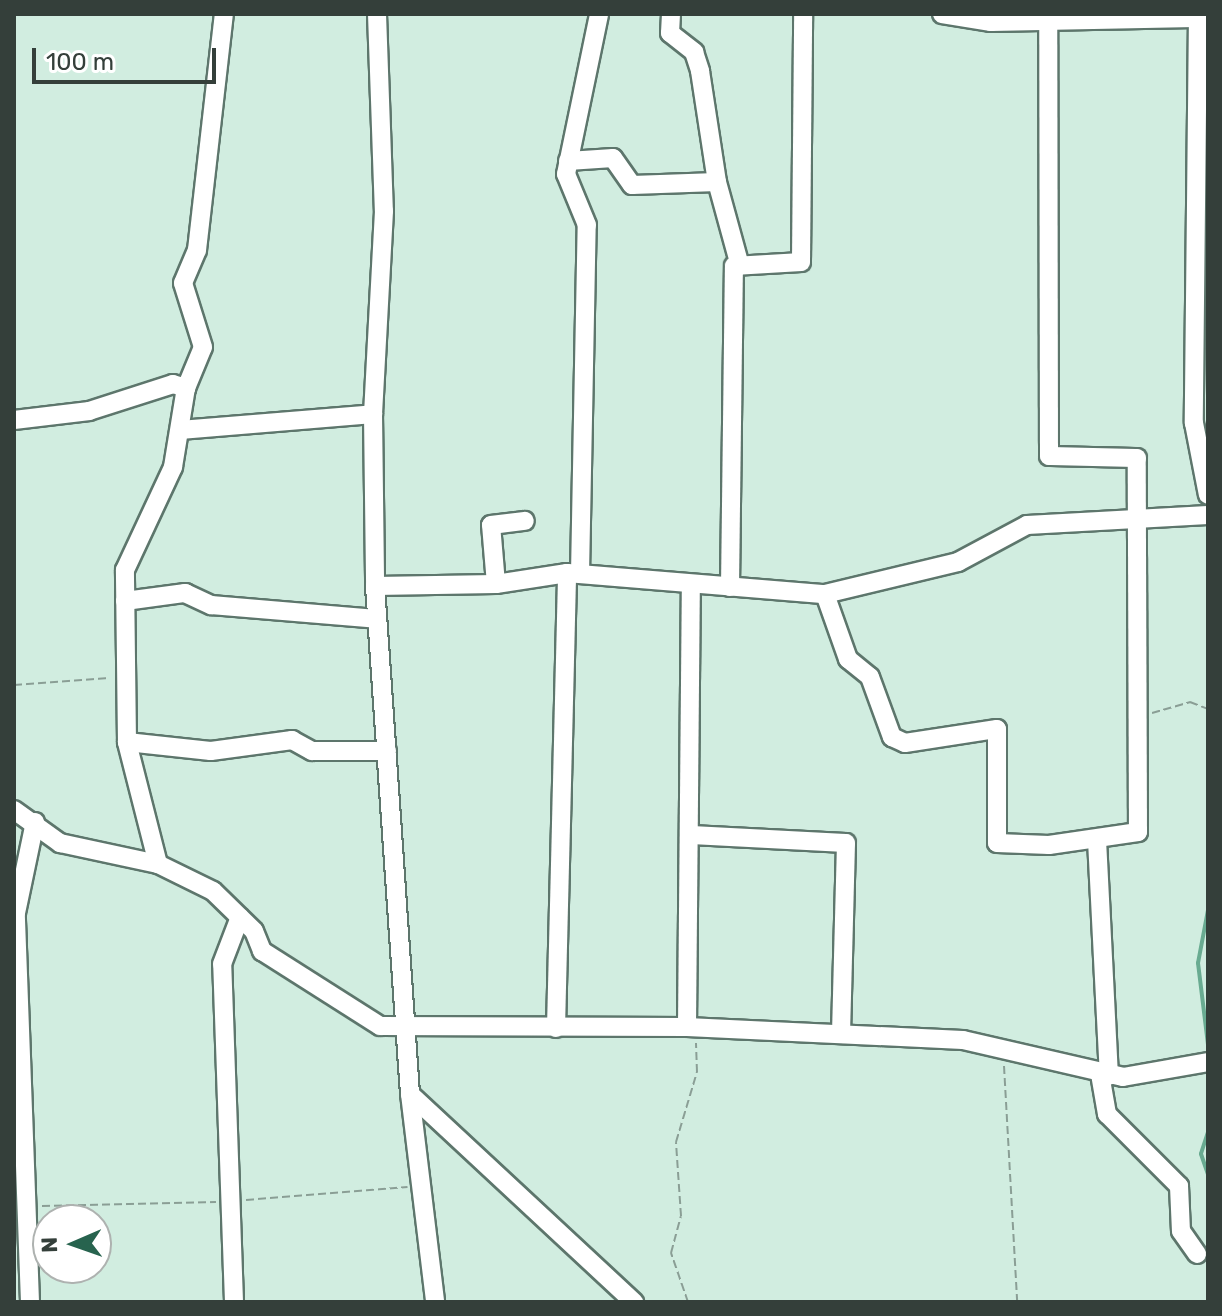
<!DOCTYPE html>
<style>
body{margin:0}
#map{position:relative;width:1222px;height:1316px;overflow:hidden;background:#d1ede0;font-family:Rubik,sans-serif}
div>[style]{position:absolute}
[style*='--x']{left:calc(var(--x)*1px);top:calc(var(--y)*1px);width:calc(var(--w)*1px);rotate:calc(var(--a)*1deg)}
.stream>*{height:4px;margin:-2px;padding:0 2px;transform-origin:2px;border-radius:2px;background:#69ab91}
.path>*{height:2px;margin-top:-1px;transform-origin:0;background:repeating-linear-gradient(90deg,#8a9e95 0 8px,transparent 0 12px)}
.roads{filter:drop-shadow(2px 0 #5d766c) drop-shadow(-2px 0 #5d766c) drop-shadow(0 2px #5d766c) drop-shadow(0 -2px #5d766c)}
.minor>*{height:18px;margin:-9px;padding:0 9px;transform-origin:9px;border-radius:9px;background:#fff}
span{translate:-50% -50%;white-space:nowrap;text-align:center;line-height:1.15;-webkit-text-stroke:8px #fff;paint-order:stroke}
.frame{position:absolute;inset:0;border:16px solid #343f3a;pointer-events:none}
.north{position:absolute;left:32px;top:1204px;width:80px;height:80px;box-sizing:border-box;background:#fff;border:2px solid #aeb2b0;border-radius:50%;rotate:268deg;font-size:22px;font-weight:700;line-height:32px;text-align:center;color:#343f3a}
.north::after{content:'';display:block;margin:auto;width:28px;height:36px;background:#27634e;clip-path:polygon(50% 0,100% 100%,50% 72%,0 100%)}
.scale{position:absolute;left:32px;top:48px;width:184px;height:36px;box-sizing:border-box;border:4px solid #343f3a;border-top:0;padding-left:10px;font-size:24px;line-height:28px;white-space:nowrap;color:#343f3a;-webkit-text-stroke:6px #fff;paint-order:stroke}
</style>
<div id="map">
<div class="stream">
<i style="--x:1208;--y:910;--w:54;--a:100.7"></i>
<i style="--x:1198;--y:963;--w:83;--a:83"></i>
<i style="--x:1208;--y:1132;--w:23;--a:108"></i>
<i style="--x:1201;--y:1154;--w:21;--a:71"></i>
</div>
<div class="path">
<i style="--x:14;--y:685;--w:95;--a:-4.2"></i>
<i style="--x:1152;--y:713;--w:40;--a:-16"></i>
<i style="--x:1190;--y:702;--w:19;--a:21"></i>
<i style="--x:1004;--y:1066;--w:236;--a:86.8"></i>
<i style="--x:246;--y:1200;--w:162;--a:-4.6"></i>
<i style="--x:42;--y:1206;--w:174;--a:-1.3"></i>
<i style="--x:688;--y:1302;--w:52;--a:-109.1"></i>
<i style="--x:671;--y:1253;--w:38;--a:-75"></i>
<i style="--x:681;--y:1216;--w:74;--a:-93.9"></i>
<i style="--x:676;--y:1142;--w:73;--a:-73.3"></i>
<i style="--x:697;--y:1072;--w:29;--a:-92"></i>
</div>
<div class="roads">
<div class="minor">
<i style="--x:377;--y:14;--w:197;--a:88"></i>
<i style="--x:384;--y:211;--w:203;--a:93.1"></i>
<i style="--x:373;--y:414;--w:172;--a:89.3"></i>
<i style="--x:375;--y:586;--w:509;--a:86.06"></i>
<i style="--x:410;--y:1094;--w:209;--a:83.1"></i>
<i style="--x:671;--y:14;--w:19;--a:93"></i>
<i style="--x:670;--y:33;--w:31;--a:38"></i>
<i style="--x:694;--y:52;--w:20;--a:72"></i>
<i style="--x:700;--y:71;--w:112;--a:81.3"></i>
<i style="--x:717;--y:182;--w:87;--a:74.7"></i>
<i style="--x:942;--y:14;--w:50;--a:9.3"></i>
<i style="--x:991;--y:22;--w:217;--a:-1.1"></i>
<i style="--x:1198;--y:14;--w:409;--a:90.6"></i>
<i style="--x:1194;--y:423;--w:73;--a:79"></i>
<i style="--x:568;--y:161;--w:45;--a:-3.8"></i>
<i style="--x:613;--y:158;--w:33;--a:55"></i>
<i style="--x:632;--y:185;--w:85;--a:-2"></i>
<i style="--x:14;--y:420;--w:76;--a:-6.8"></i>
<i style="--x:89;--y:411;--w:88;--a:-17.8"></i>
<i style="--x:173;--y:384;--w:14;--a:17"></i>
<i style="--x:180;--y:430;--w:194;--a:-4.7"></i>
<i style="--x:580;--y:574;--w:349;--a:-88.9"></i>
<i style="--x:587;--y:225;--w:55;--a:-112.4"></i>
<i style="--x:566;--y:174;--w:163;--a:-78.3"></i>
<i style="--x:496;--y:584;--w:59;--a:-94.8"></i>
<i style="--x:491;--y:525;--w:34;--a:-7"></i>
<i style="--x:375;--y:586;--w:121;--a:-0.9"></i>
<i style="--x:496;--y:584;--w:72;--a:-8.8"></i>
<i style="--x:730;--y:587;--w:321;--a:-89.3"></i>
<i style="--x:734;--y:266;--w:67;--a:-3.4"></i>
<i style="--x:801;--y:262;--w:248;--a:-89.5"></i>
<i style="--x:825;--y:594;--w:69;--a:70.5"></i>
<i style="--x:848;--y:659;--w:28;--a:39"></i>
<i style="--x:870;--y:677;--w:64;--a:69.9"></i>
<i style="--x:892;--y:737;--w:14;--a:25"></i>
<i style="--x:905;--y:743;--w:93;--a:-8.7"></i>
<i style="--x:997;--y:729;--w:114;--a:90"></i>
<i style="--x:997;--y:843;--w:52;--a:2.2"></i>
<i style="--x:1049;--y:845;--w:90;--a:-8.3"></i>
<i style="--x:1138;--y:832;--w:374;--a:-90.2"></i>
<i style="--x:1137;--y:458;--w:88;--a:-178.7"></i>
<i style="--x:1049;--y:456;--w:434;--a:-90.1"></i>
<i style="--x:125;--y:601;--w:61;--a:-7.6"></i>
<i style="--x:185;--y:593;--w:29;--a:25"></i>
<i style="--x:211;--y:605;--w:166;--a:4.8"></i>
<i style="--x:127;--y:742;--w:84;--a:6.1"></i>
<i style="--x:211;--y:751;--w:82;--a:-7.7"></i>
<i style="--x:292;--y:740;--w:23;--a:29"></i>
<i style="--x:312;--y:751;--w:75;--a:0"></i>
<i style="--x:14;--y:810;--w:57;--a:35.7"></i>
<i style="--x:60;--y:843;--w:100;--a:12.1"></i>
<i style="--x:158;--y:864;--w:61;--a:26.1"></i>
<i style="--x:213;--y:891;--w:57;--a:44.3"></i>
<i style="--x:254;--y:931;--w:22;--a:68"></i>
<i style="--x:262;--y:951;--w:140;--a:32.4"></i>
<i style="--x:380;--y:1026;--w:307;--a:0.2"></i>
<i style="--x:687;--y:1027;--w:276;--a:2.7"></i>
<i style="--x:963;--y:1040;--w:164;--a:13"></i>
<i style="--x:1123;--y:1077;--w:86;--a:-10"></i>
<i style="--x:691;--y:835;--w:155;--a:3"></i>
<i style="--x:846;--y:843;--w:191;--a:91.5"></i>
<i style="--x:1097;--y:840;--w:236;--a:87.1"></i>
<i style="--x:158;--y:864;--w:126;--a:-104.3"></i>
<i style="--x:127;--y:742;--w:172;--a:-90.7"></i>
<i style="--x:125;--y:570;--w:114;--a:-65"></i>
<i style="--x:173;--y:467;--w:80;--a:-80.7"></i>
<i style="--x:186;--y:388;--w:44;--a:-67.5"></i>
<i style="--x:203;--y:347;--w:67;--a:-107.4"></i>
<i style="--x:183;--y:283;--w:36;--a:-67"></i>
<i style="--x:197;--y:250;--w:238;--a:-83.5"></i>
<i style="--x:687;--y:1027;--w:443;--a:-89.5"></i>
<i style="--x:556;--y:1028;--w:455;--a:-88.6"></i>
<i style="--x:567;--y:573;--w:259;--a:4.7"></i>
<i style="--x:825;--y:594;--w:137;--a:-13.5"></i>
<i style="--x:958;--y:562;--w:78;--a:-28.2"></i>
<i style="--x:1027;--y:525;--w:181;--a:-3.2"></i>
<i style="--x:1100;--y:1074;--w:41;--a:80.1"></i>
<i style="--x:1107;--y:1114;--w:102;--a:45"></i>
<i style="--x:1179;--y:1186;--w:45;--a:87.5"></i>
<i style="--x:1181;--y:1231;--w:28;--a:55"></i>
<i style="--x:410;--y:1094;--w:306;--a:42.9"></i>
<i style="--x:30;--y:1302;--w:389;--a:-92.1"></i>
<i style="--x:16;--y:913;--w:93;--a:-78.2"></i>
<i style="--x:234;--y:1302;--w:338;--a:-92"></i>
<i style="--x:222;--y:964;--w:50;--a:-69"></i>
</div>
</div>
<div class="frame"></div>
<div class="north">N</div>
<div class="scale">100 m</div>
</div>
